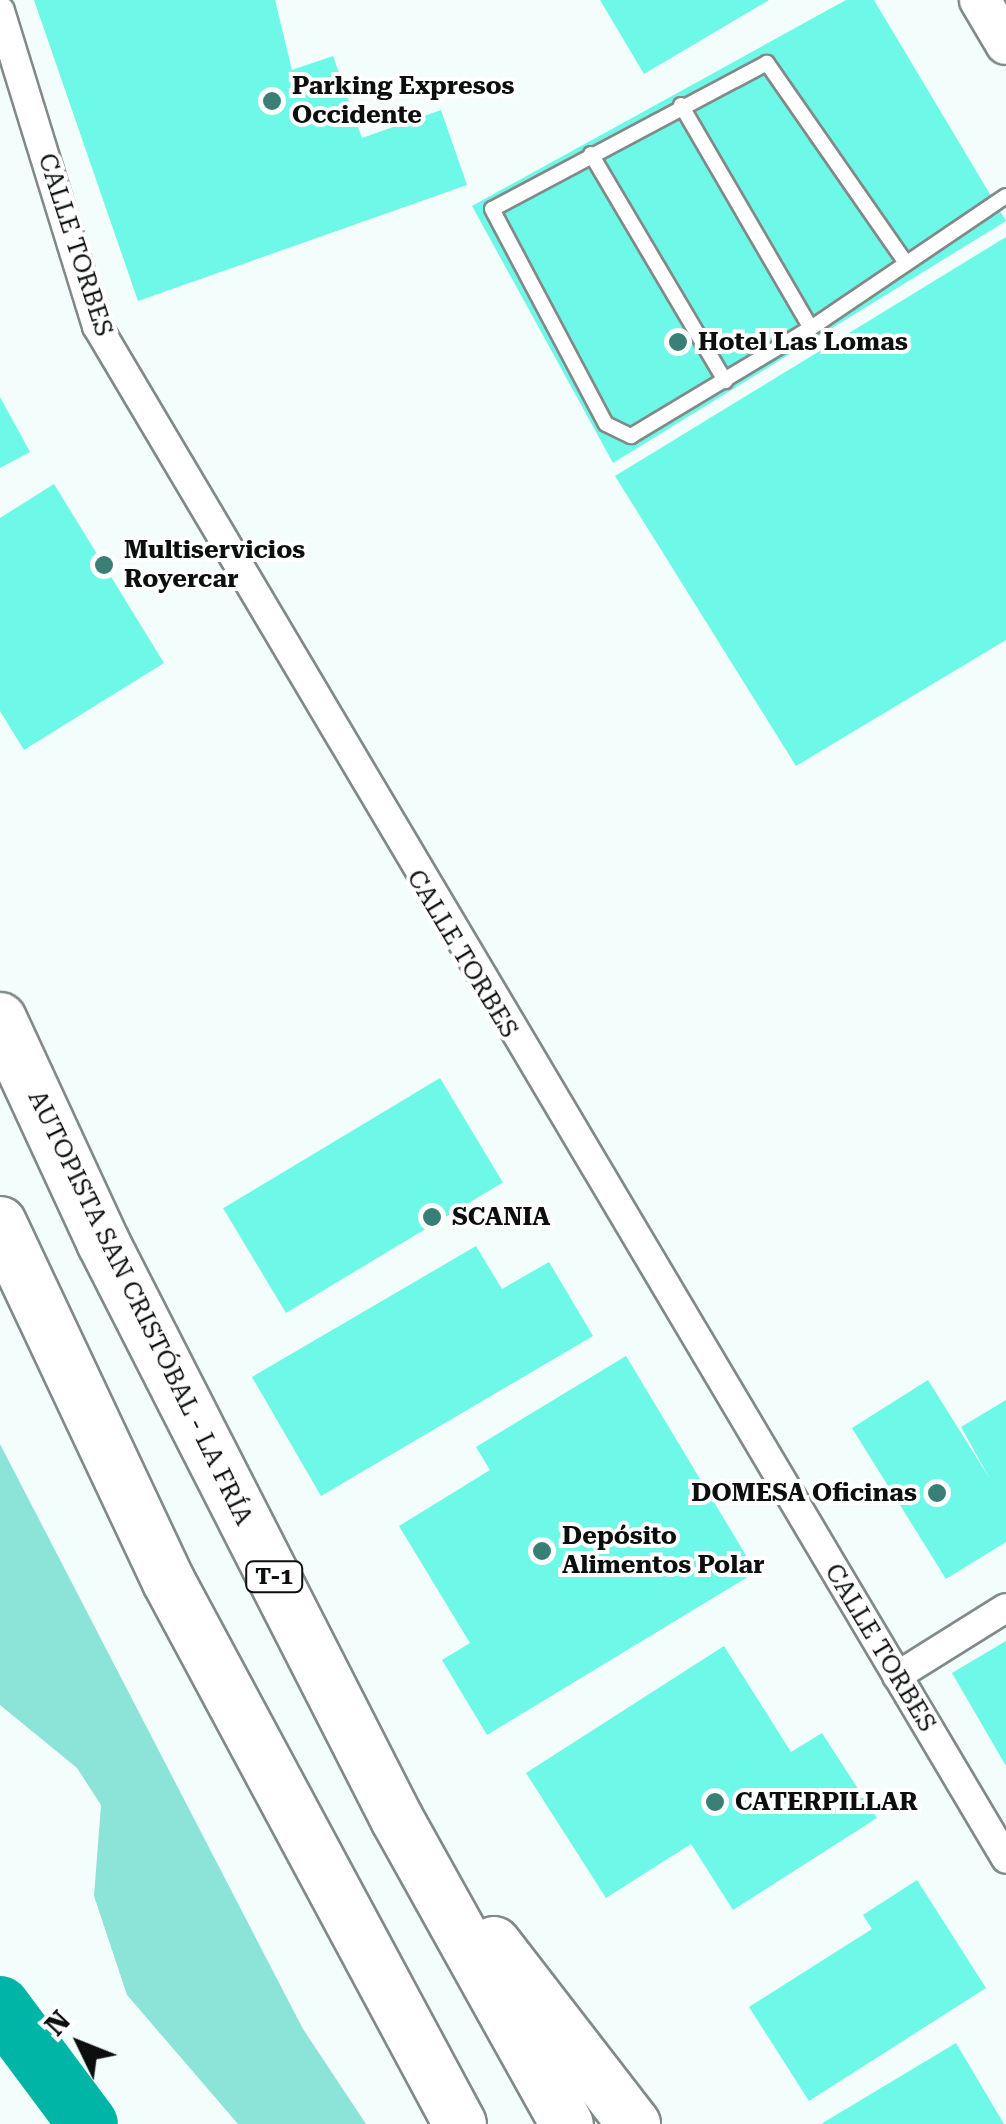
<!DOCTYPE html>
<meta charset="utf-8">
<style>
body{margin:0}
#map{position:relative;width:1006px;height:2124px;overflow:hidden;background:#f3fdfb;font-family:"Roboto Serif",serif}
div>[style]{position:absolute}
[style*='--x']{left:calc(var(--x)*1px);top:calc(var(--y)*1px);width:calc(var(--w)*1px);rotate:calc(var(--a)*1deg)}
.green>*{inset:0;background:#8ce4d8}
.river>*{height:60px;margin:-30px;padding:0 30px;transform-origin:30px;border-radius:30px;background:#00b5a6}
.building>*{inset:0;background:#6ef8e7;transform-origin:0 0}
.roads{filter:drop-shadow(2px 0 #818a88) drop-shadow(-2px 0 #818a88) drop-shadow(0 2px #818a88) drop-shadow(0 -2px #818a88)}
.service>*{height:14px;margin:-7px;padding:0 7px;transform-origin:7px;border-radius:7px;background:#fff}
.minor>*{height:28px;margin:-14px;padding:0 14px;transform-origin:14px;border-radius:14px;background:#fff}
.secondary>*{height:40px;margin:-20px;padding:0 20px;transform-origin:20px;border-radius:20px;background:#fff}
.motorway>*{height:52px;margin:-26px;padding:0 26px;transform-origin:26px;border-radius:26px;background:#fff}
.dots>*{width:28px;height:28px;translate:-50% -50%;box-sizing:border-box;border:5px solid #fff;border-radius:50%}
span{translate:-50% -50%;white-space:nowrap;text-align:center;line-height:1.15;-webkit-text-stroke:8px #fff;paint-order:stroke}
.shield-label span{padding:2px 8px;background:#fff;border:2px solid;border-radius:8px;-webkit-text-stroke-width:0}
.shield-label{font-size:22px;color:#0c0f0e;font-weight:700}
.poi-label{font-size:25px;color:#0c0f0e;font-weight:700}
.left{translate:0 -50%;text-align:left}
.right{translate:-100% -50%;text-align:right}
.street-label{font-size:25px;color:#0c0f0e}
.north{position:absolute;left:30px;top:1994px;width:100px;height:100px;-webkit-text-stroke:8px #fff;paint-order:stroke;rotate:313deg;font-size:28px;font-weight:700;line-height:40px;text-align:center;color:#0c0f0e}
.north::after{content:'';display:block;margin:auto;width:35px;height:45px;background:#0c0f0e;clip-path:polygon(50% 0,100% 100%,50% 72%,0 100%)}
</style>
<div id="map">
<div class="green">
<i style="clip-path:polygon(0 1444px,303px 2029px,366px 2124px,238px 2124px,127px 1995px,94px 1896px,101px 1805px,77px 1768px,0 1705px)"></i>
</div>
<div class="river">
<i style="--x:0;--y:2006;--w:147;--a:53.3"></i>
</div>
<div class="building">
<i style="clip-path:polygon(34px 0,275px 0,292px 70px,333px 56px,362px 138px,441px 110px,467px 185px,138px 301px)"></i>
<i style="clip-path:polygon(600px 0,769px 0,644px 74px)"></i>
<i style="clip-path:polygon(846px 0,874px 0,1006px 221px,613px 463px,472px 206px)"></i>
<i style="clip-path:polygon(1006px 237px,1006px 640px,796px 766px,615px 476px)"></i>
<i style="clip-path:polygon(0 397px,30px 452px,0 468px)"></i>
<i style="clip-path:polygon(54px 484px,164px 663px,24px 750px,0 711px,0 518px)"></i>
<i style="left:440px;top:1078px;width:122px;height:253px;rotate:59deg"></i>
<i style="clip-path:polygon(476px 1246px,502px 1289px,549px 1262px,593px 1336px,321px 1496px,252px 1377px)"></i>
<i style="clip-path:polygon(626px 1356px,756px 1572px,487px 1735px,442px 1660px,470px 1643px,399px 1526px,490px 1470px,476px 1447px)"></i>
<i style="clip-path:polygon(928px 1380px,990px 1479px,961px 1427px,1006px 1400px,1006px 1542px,946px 1579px,852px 1428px)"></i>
<i style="clip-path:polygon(1006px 1641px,1006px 1766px,952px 1673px)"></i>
<i style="clip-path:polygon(724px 1646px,791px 1752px,822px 1733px,877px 1818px,733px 1910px,691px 1844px,606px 1898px,526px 1773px)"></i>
<i style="clip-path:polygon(917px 1880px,986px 1988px,809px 2101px,749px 2007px,872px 1929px,863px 1915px)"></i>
<i style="clip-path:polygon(956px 2043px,1004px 2124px,821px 2124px)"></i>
</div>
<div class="roads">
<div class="service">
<i style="--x:681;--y:105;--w:258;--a:59.8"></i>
<i style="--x:591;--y:154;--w:264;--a:59.4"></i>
<i style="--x:906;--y:263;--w:244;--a:-124.8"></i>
<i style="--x:767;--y:63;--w:311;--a:152"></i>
<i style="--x:492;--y:209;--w:243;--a:62.1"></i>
<i style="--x:606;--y:424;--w:28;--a:26"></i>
<i style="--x:631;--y:436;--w:210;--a:-31"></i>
<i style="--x:811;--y:328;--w:235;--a:-34.1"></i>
</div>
<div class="minor">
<i style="--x:0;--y:11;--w:330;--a:72.9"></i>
<i style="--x:97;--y:326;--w:1782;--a:59.33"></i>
<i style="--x:897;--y:1676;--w:128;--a:-32"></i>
</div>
<div class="secondary">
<i style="--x:980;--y:0;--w:51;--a:59.4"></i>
</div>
<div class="motorway">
<i style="--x:0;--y:1019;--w:246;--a:65.2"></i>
<i style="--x:103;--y:1242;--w:648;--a:63"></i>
<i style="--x:397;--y:1819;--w:349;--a:60.9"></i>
<i style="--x:0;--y:1223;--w:397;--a:64.8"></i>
<i style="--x:169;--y:1582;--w:615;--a:61.77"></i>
<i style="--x:494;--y:1943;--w:229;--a:52.3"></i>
</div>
</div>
<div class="dots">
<i style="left:272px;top:101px;background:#397f76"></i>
<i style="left:678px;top:342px;background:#397f76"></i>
<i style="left:104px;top:565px;background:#397f76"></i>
<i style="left:432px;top:1217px;background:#397f76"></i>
<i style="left:937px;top:1493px;background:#397f76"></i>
<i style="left:542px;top:1551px;background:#397f76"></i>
<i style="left:715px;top:1802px;background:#397f76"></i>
</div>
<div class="shield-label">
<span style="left:274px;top:1577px">T-1</span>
</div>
<div class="poi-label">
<span class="left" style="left:292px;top:101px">Parking Expresos<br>Occidente</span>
<span class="left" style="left:698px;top:342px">Hotel Las Lomas</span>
<span class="left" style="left:124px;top:565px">Multiservicios<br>Royercar</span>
<span class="left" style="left:452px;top:1217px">SCANIA</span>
<span class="right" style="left:917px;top:1493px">DOMESA Oficinas</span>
<span class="left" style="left:562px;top:1551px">Depósito<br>Alimentos Polar</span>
<span class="left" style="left:735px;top:1802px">CATERPILLAR</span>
</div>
<div class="street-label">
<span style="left:75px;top:245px;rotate:72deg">CALLE TORBES</span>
<span style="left:462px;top:954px;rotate:59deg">CALLE TORBES</span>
<span style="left:140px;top:1308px;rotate:64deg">AUTOPISTA SAN CRISTÓBAL - LA FRÍA</span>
<span style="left:880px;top:1648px;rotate:59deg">CALLE TORBES</span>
</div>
<div class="north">N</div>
</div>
